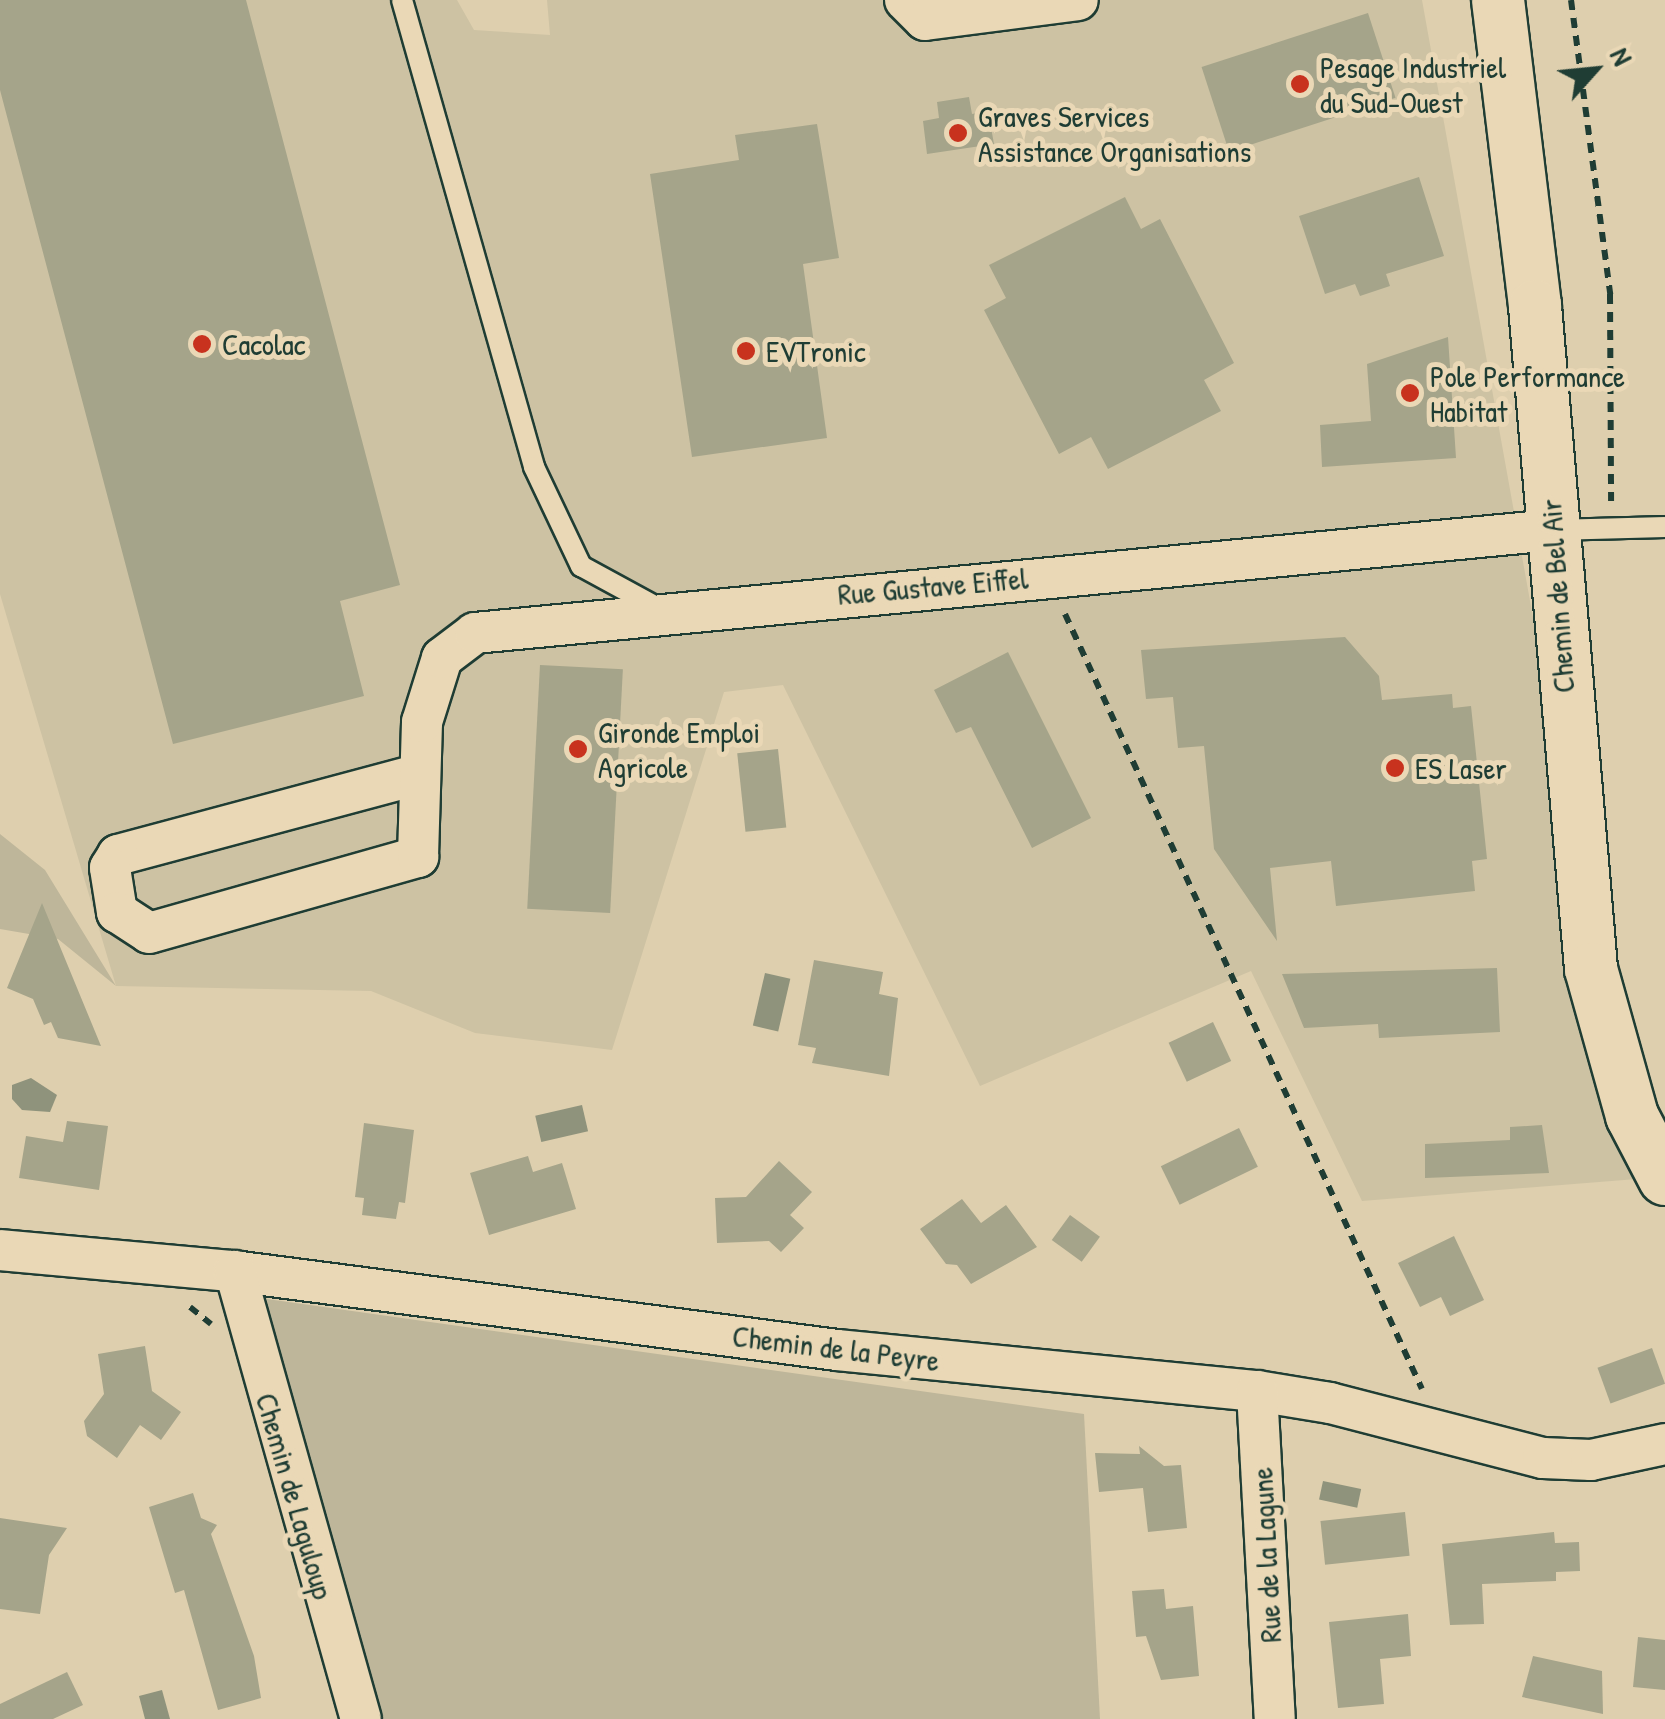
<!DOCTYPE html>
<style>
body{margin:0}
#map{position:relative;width:1665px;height:1719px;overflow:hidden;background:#decfae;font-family:"Patrick Hand",sans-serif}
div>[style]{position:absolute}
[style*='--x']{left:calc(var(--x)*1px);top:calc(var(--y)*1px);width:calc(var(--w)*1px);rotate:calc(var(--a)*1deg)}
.built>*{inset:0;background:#cdc2a3}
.green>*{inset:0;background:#beb69a}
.water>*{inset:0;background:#8f937c;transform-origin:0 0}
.building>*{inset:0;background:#a5a48a;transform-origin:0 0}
.path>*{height:6px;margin-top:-3px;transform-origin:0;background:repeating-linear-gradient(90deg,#1f3d34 0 10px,transparent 0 18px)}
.roads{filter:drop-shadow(2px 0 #1f3d34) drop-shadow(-2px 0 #1f3d34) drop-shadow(0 2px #1f3d34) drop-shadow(0 -2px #1f3d34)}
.service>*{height:20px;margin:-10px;padding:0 10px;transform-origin:10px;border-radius:10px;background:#ead8b6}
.minor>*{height:40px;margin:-20px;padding:0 20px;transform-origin:20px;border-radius:20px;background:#ead8b6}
.tertiary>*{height:52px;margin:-26px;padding:0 26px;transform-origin:26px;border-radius:26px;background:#ead8b6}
.dots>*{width:28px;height:28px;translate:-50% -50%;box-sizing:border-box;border:5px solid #ead8b6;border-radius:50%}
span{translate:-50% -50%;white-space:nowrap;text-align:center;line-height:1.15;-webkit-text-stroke:10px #ead8b6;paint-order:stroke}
.poi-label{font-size:30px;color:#1f3d34}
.left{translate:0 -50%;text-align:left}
.street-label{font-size:30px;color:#1f3d34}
.north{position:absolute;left:1545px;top:20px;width:100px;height:100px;-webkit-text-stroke:8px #ead8b6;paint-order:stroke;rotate:63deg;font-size:28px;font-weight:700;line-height:40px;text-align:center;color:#1f3d34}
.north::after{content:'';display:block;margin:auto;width:35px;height:45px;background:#1f3d34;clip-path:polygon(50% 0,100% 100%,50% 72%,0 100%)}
</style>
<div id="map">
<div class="built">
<i style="clip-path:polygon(0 0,457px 0,474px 30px,550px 35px,547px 0,1422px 0,1580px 879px,1649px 1178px,1362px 1201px,1251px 971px,980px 1086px,783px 685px,724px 692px,612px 1050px,475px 1033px,371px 991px,116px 986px,0 594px)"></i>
</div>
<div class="green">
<i style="clip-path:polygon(0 834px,45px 870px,116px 986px,58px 939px,0 929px)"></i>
<i style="clip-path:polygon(267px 1299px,1084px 1414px,1100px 1719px,377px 1719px,270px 1347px)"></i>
</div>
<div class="water">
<i style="left:765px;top:973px;width:26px;height:54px;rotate:13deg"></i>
<i style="clip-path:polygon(31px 1078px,57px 1095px,50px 1112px,22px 1110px,12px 1099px,12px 1085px)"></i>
<i style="left:582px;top:1105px;width:27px;height:48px;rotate:77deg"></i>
<i style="left:1323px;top:1481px;width:39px;height:19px;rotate:12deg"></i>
<i style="clip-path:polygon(162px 1690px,170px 1719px,145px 1719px,139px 1696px)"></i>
</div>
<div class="building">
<i style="clip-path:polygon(0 0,246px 0,400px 585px,340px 601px,364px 696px,173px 744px,0 90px)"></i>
<i style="left:1368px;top:13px;width:89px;height:175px;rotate:72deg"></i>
<i style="clip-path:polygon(969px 97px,972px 114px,988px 111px,994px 144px,927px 154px,923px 121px,939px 118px,937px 102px)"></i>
<i style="clip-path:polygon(817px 124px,839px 258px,803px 264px,827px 438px,692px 457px,650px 174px,739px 160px,735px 135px)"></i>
<i style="clip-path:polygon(1419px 177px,1444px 256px,1386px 274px,1390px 286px,1360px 296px,1355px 284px,1325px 294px,1299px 216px)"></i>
<i style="clip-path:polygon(1125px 197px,1141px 229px,1160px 219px,1234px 363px,1204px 380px,1221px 411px,1108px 469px,1091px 437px,1059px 454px,984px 310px,1006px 298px,989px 265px)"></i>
<i style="clip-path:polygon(1448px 337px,1456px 458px,1322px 467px,1320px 425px,1371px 421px,1367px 364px)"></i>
<i style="clip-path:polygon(1345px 637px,1379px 676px,1382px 700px,1452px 694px,1453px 708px,1471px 706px,1487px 859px,1472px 861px,1475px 891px,1336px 906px,1331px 861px,1270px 868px,1277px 941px,1214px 849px,1204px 746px,1178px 748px,1173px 697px,1146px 699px,1141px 650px)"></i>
<i style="clip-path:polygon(1008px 652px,1091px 818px,1032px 848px,971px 727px,956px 733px,934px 690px)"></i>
<i style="left:540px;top:665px;width:83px;height:244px;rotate:3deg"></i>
<i style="left:778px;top:749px;width:79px;height:41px;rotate:84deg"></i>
<i style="clip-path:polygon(42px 903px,101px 1046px,58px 1038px,51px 1022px,44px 1025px,33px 999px,7px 988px)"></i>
<i style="clip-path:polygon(814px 960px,883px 972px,879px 994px,898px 998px,889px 1076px,812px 1063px,816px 1048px,798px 1045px)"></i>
<i style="clip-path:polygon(1497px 968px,1500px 1032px,1379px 1038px,1378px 1024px,1304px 1028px,1282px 974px)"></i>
<i style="left:1213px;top:1022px;width:43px;height:49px;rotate:65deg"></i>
<i style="clip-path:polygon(67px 1121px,108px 1126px,99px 1190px,19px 1178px,26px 1136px,63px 1142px)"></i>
<i style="clip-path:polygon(364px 1123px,414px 1130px,405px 1203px,399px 1202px,396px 1219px,362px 1215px,364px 1198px,355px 1197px)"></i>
<i style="clip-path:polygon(1542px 1125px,1549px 1173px,1425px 1178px,1425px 1144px,1510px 1140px,1510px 1127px)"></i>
<i style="left:1239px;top:1128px;width:43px;height:87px;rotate:64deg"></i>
<i style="clip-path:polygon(528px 1156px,533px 1172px,562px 1163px,576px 1209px,489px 1235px,470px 1173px)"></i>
<i style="clip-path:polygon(779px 1161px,812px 1192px,790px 1215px,804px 1228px,781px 1252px,769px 1241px,717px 1243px,715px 1198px,746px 1197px)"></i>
<i style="clip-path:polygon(962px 1199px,981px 1223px,1006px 1205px,1037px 1247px,971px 1284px,957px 1265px,946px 1264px,920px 1229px)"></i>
<i style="left:1070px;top:1215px;width:37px;height:31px;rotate:36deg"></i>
<i style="clip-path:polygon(1454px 1236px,1484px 1300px,1450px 1316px,1441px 1297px,1420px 1307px,1398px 1263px)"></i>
<i style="clip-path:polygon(145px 1346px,152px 1391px,181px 1412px,161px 1440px,140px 1425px,117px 1458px,87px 1436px,84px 1421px,104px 1394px,98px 1354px)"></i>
<i style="left:1652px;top:1348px;width:38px;height:58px;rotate:70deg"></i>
<i style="clip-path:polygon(1139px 1446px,1164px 1466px,1181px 1465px,1187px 1528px,1148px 1532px,1143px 1488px,1099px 1492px,1095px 1453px,1140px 1454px)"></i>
<i style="clip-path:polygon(193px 1493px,201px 1518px,217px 1525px,211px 1534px,254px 1656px,261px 1698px,218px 1710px,184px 1590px,175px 1593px,149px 1507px)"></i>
<i style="left:1405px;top:1512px;width:44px;height:85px;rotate:84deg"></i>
<i style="clip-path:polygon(0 1518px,67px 1528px,49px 1555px,40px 1614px,0 1609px)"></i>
<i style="clip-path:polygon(1554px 1532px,1555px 1543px,1579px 1542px,1580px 1571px,1556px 1572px,1556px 1581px,1482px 1584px,1484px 1624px,1450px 1625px,1442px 1544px)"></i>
<i style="clip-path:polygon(1164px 1589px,1166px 1609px,1193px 1606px,1199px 1676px,1161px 1680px,1146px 1636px,1136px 1637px,1132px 1591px)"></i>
<i style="clip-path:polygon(1408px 1614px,1411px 1656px,1380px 1659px,1384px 1704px,1338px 1708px,1329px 1622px)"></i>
<i style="clip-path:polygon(1638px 1637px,1665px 1640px,1665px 1690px,1633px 1687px)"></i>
<i style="clip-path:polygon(1533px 1656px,1602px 1671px,1603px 1714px,1522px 1697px)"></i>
<i style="clip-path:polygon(67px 1672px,83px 1705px,53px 1719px,0 1719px,0 1704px)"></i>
</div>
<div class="path">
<i style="--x:1571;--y:0;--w:297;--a:82.4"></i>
<i style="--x:1610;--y:294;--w:207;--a:89.7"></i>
<i style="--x:1065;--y:614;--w:853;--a:65.27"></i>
<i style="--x:190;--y:1307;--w:27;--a:39"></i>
</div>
<div class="roads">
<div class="service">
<i style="--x:402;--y:0;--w:485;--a:74.2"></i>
<i style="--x:534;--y:467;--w:110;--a:64.6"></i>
<i style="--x:581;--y:566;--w:90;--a:28.6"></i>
<i style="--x:1554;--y:530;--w:111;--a:-1.5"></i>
</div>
<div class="minor">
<i style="--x:905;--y:0;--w:28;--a:45"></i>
<i style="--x:925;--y:20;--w:154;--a:-7.4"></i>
<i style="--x:420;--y:774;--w:313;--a:165"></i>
<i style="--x:118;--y:855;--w:15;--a:122"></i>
<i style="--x:110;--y:868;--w:45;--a:81"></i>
<i style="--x:117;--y:912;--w:38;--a:33"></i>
<i style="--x:149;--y:933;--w:280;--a:-15.8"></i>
<i style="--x:418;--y:857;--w:135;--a:-88.3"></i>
<i style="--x:422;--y:722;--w:67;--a:-72.6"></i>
<i style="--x:442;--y:658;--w:41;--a:-37.1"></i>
<i style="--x:475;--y:633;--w:1082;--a:-5.46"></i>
<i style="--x:0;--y:1250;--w:234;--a:5.2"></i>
<i style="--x:233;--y:1271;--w:609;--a:7.45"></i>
<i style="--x:837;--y:1350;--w:422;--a:5.6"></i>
<i style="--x:1257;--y:1391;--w:74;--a:9.3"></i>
<i style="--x:1330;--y:1403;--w:220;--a:14.5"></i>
<i style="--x:1543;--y:1458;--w:48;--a:2.4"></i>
<i style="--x:1591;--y:1460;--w:76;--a:-12.2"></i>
<i style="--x:235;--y:1271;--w:465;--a:74.3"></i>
<i style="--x:1257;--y:1391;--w:328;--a:86.9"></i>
</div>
<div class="tertiary">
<i style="--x:1498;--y:0;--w:308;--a:83.1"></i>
<i style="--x:1535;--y:306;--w:665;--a:85.17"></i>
<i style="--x:1591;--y:969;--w:153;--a:74.4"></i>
<i style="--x:1632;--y:1116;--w:71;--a:62.4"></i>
</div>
</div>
<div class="dots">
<i style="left:1300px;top:84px;background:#c8321e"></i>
<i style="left:958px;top:133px;background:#c8321e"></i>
<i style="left:202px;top:344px;background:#c8321e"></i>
<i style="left:746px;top:351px;background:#c8321e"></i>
<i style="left:1410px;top:393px;background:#c8321e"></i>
<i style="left:578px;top:749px;background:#c8321e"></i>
<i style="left:1395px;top:768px;background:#c8321e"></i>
</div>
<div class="poi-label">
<span class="left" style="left:1320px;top:84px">Pesage Industriel<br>du Sud-Ouest</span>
<span class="left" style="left:978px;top:133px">Graves Services<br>Assistance Organisations</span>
<span class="left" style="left:222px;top:344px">Cacolac</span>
<span class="left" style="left:766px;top:351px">EVTronic</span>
<span class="left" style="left:1430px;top:393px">Pole Performance<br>Habitat</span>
<span class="left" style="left:598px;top:749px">Gironde Emploi<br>Agricole</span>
<span class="left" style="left:1415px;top:768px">ES Laser</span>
</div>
<div class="street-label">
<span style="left:933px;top:586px;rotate:-5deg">Rue Gustave Eiffel</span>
<span style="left:1557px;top:596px;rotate:-94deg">Chemin de Bel Air</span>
<span style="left:836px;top:1348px;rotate:7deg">Chemin de la Peyre</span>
<span style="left:295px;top:1496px;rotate:74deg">Chemin de Laguloup</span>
<span style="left:1266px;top:1555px;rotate:-93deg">Rue de la Lagune</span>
</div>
<div class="north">N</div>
</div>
